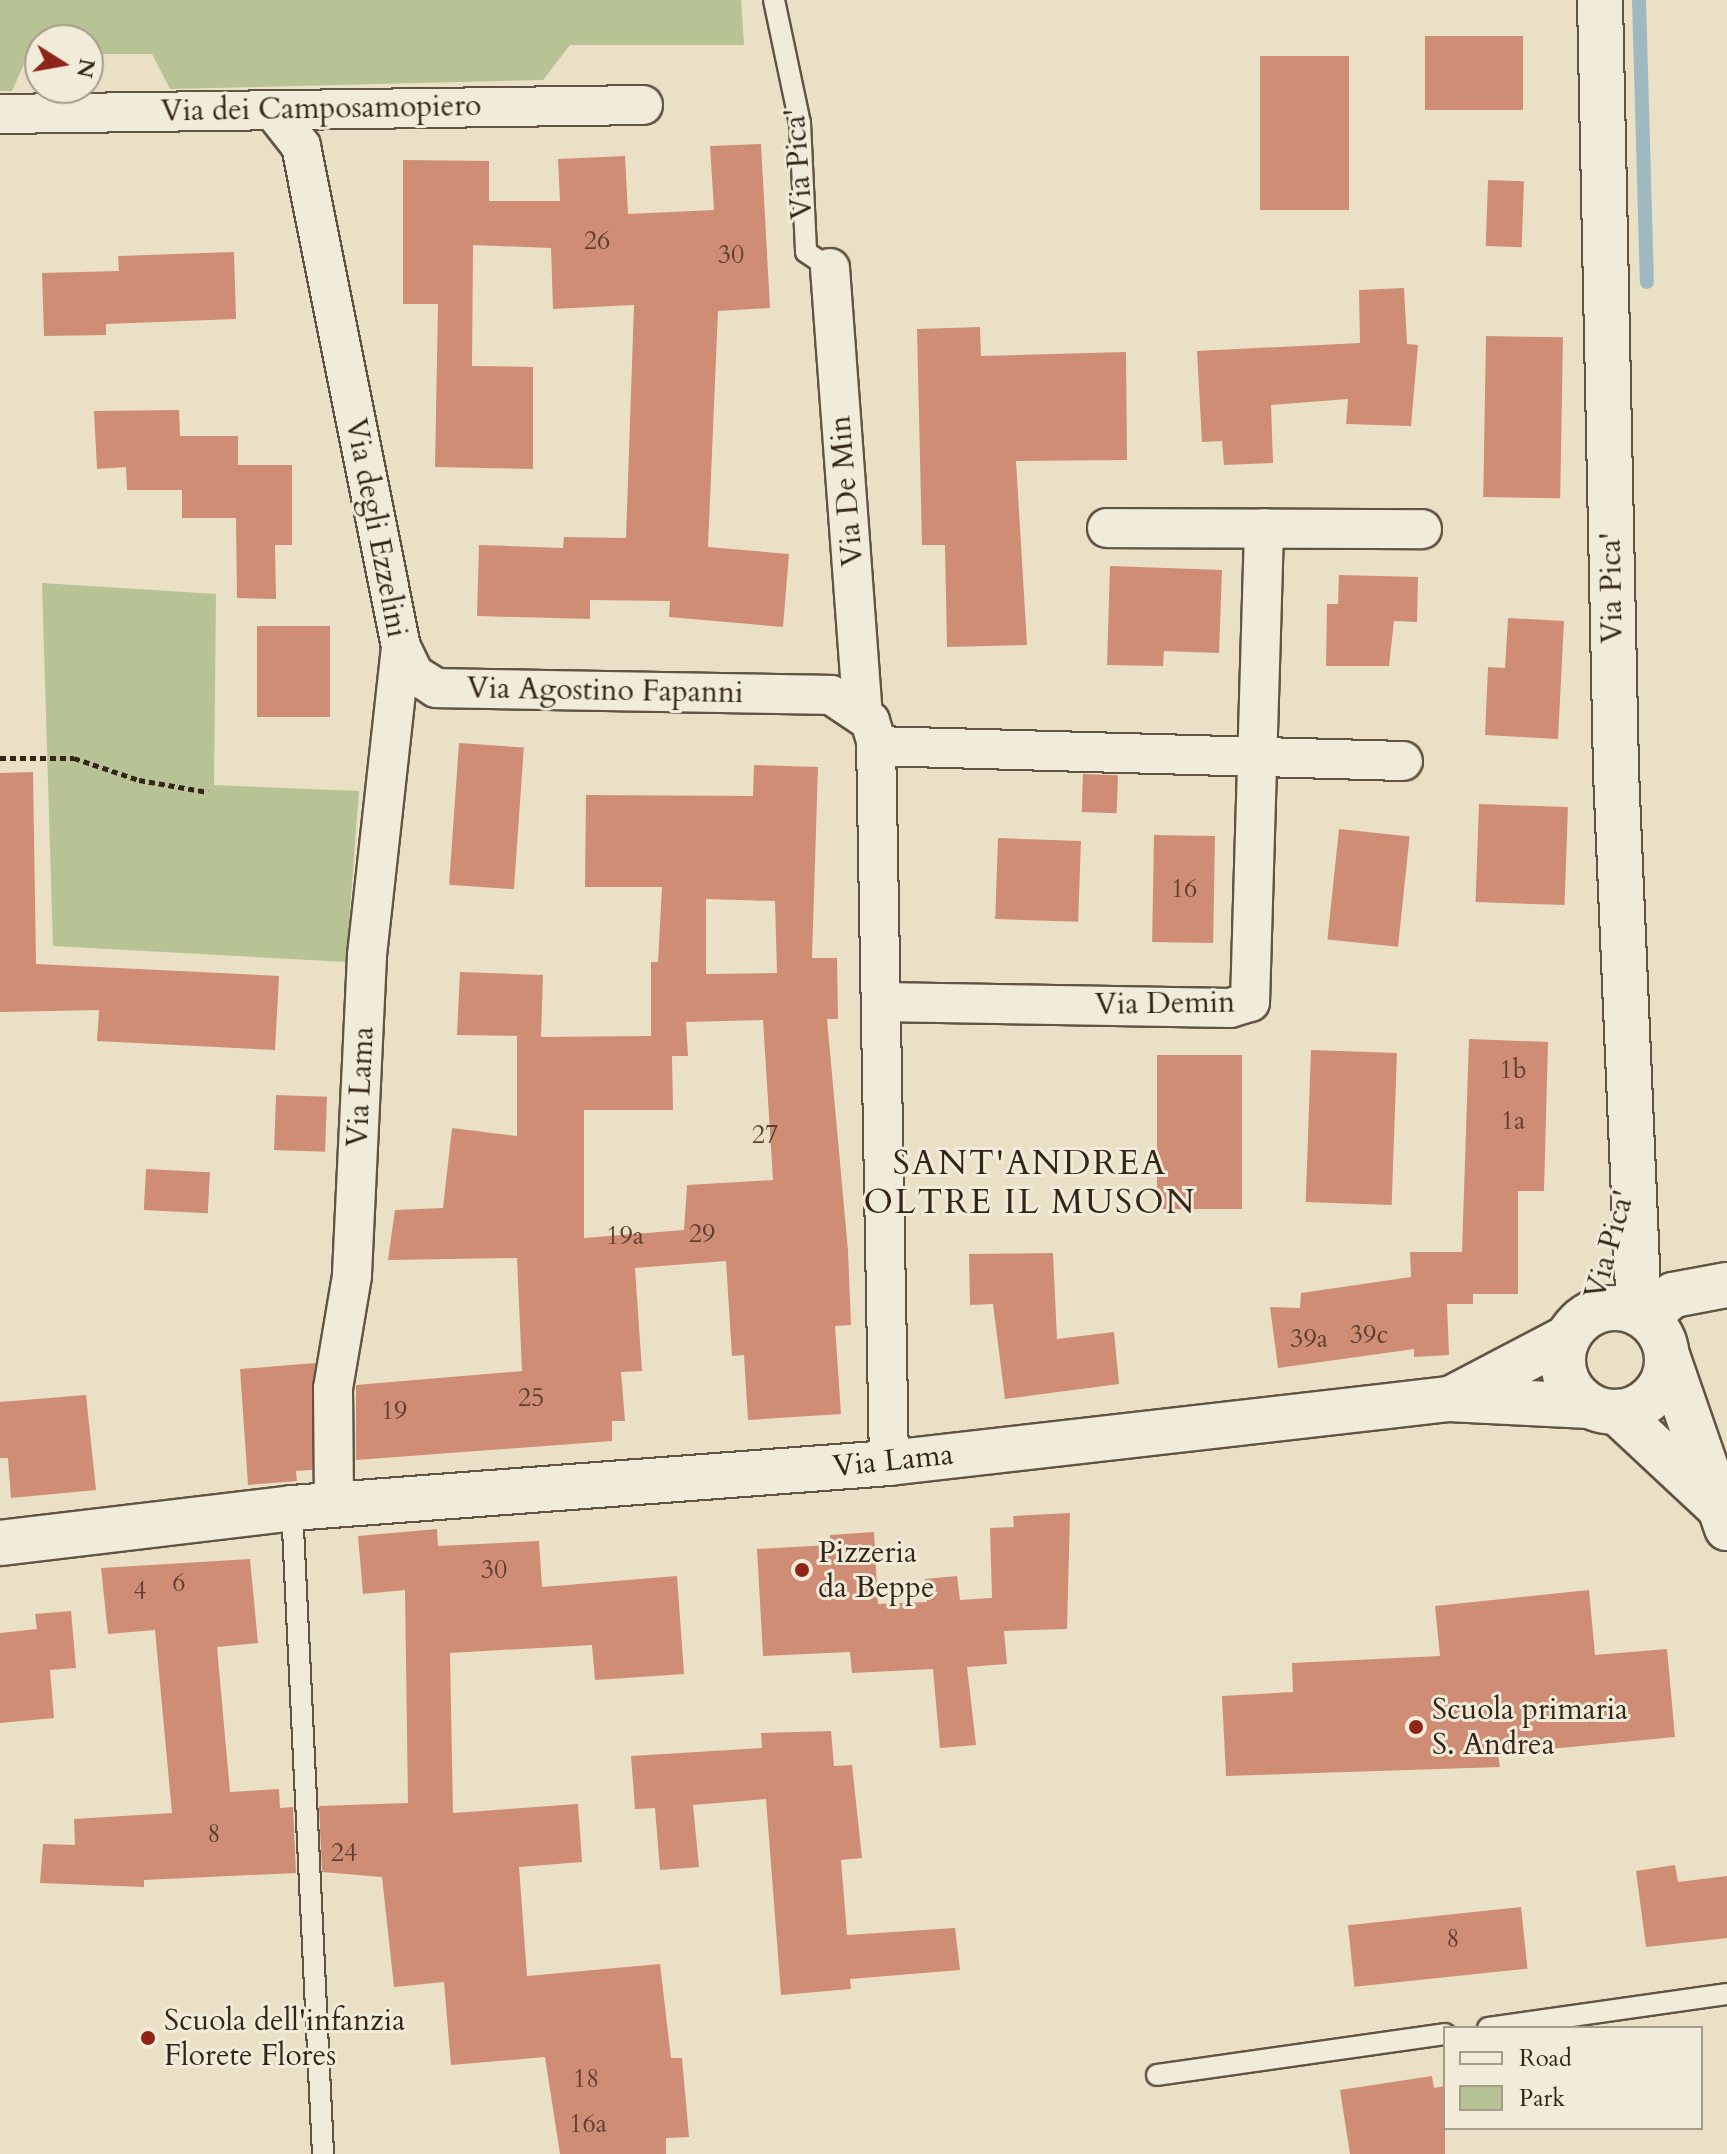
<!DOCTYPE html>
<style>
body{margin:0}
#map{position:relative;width:1727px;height:2154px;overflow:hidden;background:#eae0c5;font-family:Cardo,serif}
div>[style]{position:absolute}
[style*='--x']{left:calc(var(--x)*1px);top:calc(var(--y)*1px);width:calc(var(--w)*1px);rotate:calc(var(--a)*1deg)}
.green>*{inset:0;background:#b7c295}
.stream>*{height:14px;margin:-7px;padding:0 7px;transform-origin:7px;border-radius:7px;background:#9ebac0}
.building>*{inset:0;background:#d08d75;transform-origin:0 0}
.path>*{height:5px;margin-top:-2.5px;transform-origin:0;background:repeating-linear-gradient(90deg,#352518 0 6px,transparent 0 10px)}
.roads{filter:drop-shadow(2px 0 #625443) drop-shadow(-2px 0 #625443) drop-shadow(0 2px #625443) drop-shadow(0 -2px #625443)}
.lane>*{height:20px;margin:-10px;padding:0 10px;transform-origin:10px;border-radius:10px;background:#f1ebd9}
.street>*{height:38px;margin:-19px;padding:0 19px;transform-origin:19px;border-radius:19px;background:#f1ebd9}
.secondary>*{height:44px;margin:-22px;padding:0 22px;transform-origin:22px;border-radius:22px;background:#f1ebd9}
.secondary>.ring{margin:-22px;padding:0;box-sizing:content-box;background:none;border:44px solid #f1ebd9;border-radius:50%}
.dots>*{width:22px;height:22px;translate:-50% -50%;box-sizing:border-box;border:4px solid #f1ebd9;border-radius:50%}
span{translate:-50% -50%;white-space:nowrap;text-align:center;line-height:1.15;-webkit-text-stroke:6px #f1ebd9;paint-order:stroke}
.number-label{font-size:26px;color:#5c3f2f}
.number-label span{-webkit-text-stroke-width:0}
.street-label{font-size:30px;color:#352518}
.poi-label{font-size:30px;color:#352518}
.left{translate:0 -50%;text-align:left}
.quarter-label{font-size:34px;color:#352518;letter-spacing:2px}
.legend{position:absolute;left:1443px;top:2026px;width:260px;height:104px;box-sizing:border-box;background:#f1ebd9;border:2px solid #a69c8c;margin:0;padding:10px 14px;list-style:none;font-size:24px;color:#352518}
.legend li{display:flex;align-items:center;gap:16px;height:40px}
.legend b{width:40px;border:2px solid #a69c8c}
.north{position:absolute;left:24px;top:24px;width:80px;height:80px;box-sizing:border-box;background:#f1ebd9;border:2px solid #a69c8c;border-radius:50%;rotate:101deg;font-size:22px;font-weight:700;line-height:32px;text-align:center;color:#352518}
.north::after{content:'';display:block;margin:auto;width:28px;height:36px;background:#8f2418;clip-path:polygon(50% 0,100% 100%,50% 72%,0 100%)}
</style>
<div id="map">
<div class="green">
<i style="clip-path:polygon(0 0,741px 0,744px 45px,570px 45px,543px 80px,170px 89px,152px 54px,88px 54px,88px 40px,40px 40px,40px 55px,28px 55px,12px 91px,0 91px)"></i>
<i style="clip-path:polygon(42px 583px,216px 594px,214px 785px,359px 791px,346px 962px,53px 946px)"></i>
</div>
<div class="stream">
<i style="--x:1639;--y:0;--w:282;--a:88.4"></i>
</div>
<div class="building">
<i style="left:1523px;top:36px;width:74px;height:98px;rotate:90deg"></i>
<i style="left:1260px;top:56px;width:89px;height:154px"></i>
<i style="clip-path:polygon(761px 144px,770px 308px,718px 311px,708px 547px,789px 554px,783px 627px,669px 617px,670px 601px,590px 600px,590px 619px,477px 616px,479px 545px,563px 548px,564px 537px,626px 538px,634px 305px,553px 309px,551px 248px,473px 245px,472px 366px,533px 367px,533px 469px,435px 467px,438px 304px,403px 304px,403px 160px,489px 161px,489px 201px,560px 201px,558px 159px,625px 156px,628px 214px,714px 210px,710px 146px)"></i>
<i style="left:1488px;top:180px;width:36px;height:66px;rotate:2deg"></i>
<i style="clip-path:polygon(234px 252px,236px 319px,106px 324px,106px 335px,44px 336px,42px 273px,119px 271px,118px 256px)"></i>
<i style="clip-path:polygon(1404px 288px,1407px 344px,1418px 345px,1411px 426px,1346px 424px,1348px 399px,1271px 405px,1273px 463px,1224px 465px,1222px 441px,1202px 442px,1197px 351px,1360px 343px,1359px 290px)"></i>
<i style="clip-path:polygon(980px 327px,981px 356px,1126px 352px,1127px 460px,1016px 461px,1027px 645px,947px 647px,945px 545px,922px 545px,917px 329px)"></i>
<i style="left:1486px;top:336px;width:77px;height:161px;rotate:1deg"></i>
<i style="clip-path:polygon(179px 410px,180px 436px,238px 436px,238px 465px,292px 465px,292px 545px,275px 545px,276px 599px,237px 598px,236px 518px,182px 518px,182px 490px,127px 490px,126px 467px,97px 469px,94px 411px)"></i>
<i style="clip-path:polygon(1110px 566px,1222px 570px,1219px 653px,1164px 651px,1163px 666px,1107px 665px)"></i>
<i style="clip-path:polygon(1339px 575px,1418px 577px,1417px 622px,1394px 621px,1389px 666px,1326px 666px,1327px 604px,1338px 604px)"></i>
<i style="clip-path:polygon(1508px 618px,1564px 621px,1558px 739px,1485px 735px,1488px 667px,1505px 668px)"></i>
<i style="left:257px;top:626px;width:73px;height:91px"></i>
<i style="left:459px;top:743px;width:65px;height:142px;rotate:4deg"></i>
<i style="clip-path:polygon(evenodd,754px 765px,818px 767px,812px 958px,837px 958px,838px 1019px,827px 1019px,848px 1251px,851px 1325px,835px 1326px,841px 1414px,748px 1420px,744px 1355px,732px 1356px,726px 1261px,635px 1268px,642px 1371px,621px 1372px,625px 1421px,612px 1421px,612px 1441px,356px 1460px,356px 1385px,522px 1371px,517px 1258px,388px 1260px,395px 1210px,443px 1208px,452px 1128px,517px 1136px,517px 1036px,527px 1036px,457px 1035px,460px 972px,543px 975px,541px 1037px,651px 1036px,651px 962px,658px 962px,662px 887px,585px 887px,586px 795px,753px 796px,754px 765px,706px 899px,775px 901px,777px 973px,706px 974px,706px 899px,754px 765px,763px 1020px,773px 1180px,687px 1185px,684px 1230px,584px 1238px,584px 1110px,673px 1110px,672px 1056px,688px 1056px,686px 1022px,763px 1020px)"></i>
<i style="clip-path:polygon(33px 772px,36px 964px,279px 976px,275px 1050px,97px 1041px,99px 1010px,0 1012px,0 773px)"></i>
<i style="left:1083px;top:774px;width:35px;height:38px;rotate:2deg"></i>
<i style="left:1479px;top:804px;width:89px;height:98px;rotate:2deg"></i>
<i style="left:1339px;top:829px;width:71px;height:111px;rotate:6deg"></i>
<i style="left:1154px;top:835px;width:61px;height:107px;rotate:1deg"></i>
<i style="left:998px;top:838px;width:83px;height:81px;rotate:2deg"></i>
<i style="clip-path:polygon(1469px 1039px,1548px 1042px,1544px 1191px,1518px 1191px,1518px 1294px,1473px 1294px,1473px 1304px,1447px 1304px,1449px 1355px,1414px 1357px,1414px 1349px,1278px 1368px,1270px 1307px,1300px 1308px,1301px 1293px,1411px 1277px,1410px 1252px,1462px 1252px)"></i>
<i style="left:1311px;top:1050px;width:86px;height:152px;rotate:2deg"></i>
<i style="left:1157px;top:1055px;width:85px;height:154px"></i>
<i style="left:276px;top:1095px;width:51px;height:55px;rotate:2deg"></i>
<i style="left:146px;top:1169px;width:64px;height:41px;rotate:3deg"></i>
<i style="clip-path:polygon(1053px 1253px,1057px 1339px,1114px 1332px,1119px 1384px,1005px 1399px,993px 1304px,970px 1305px,969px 1254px)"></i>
<i style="clip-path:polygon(315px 1363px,312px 1470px,296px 1471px,297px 1481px,248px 1485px,240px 1369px)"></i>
<i style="clip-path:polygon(86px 1395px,96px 1490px,11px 1498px,8px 1458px,0 1458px,0 1402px)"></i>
<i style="clip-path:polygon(1070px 1513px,1067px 1629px,1004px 1631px,1007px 1664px,967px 1667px,976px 1745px,940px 1748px,933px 1669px,852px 1673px,850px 1652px,763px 1656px,757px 1549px,830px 1545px,830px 1535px,874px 1532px,878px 1604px,927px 1602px,925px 1579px,957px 1576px,960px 1600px,992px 1598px,990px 1528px,1014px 1527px,1013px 1516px)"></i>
<i style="clip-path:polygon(437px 1529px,438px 1546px,539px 1541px,542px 1587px,677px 1576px,684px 1674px,595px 1680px,592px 1645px,450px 1653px,453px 1813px,578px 1804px,582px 1862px,519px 1867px,527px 1976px,660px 1964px,671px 2058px,682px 2058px,689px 2137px,666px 2138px,666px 2154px,560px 2154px,545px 2057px,451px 2065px,444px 1982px,394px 1987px,382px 1877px,322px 1872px,319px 1806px,408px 1803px,405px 1590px,363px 1594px,358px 1536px)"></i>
<i style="clip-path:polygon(250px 1559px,258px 1643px,217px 1647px,230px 1792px,279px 1789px,280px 1808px,293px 1807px,296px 1873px,144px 1880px,144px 1887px,40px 1883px,43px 1844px,75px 1845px,74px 1819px,172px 1813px,155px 1630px,108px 1634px,101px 1568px)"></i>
<i style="clip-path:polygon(1589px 1590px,1595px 1655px,1667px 1649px,1675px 1737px,1498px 1754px,1500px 1767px,1226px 1776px,1222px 1696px,1293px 1692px,1292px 1663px,1440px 1656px,1435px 1606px)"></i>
<i style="clip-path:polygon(71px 1611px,76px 1668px,50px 1670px,54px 1718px,0 1723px,0 1633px,37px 1629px,35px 1614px)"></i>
<i style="clip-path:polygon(831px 1731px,834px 1766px,852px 1765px,862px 1858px,841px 1860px,847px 1935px,955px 1928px,960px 1970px,850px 1979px,851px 1989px,781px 1995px,766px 1799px,693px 1805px,699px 1867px,660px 1870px,655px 1808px,635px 1809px,631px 1756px,762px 1748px,761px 1733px)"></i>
<i style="clip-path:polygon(1675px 1865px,1678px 1882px,1727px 1876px,1727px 1938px,1646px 1947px,1636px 1871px)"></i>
<i style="left:1521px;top:1907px;width:62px;height:174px;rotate:84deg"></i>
<i style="clip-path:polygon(1432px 2076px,1434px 2088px,1445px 2086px,1445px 2154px,1350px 2154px,1340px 2090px)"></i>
</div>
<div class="path">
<i style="--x:0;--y:758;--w:74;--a:0"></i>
<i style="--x:74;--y:758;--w:69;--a:18.7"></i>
<i style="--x:139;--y:780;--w:70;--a:9.9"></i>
</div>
<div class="roads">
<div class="lane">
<i style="--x:774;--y:0;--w:126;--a:78.1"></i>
<i style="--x:800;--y:123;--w:129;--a:87.3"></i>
<i style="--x:806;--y:252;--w:29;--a:34"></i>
<i style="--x:292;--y:1508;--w:647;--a:87.25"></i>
<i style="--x:1488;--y:2028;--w:241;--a:-8.1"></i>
<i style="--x:1157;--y:2075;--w:291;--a:-8.1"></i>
</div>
<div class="street">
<i style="--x:275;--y:113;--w:42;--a:51.8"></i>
<i style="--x:301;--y:146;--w:511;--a:78.71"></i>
<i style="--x:401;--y:647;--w:311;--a:96.3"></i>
<i style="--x:367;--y:956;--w:320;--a:92.7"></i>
<i style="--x:352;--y:1276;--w:114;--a:99.6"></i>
<i style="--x:333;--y:1388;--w:117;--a:89.5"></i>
<i style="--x:0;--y:114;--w:643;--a:-0.8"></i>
<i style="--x:830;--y:268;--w:447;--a:85.8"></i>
<i style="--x:1107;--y:528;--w:315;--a:0.2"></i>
<i style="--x:401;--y:647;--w:30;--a:64"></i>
<i style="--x:414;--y:674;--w:26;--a:32"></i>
<i style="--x:436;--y:688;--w:395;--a:1"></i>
<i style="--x:831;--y:695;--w:47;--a:33.7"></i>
<i style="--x:870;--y:721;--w:21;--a:73"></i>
<i style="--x:876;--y:741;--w:722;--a:88.97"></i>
<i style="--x:876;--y:746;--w:527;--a:1.63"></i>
<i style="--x:881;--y:1002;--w:349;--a:1"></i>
<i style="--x:1230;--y:1008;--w:21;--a:-17"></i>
<i style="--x:1250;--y:1002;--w:474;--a:-88.3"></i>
</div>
<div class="secondary">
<i style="--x:1600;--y:0;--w:772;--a:88.81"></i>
<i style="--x:1616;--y:772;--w:541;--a:87.57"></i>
<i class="ring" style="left:1563px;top:1308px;width:60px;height:60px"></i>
<i style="--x:1646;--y:1317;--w:35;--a:-39"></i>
<i style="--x:1673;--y:1295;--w:55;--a:-10.5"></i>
<i style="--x:1668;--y:1358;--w:180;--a:70.9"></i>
<i style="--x:1452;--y:1398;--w:131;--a:-27.7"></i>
<i style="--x:1617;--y:1412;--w:139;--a:43"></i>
<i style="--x:0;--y:1543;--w:294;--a:-6.8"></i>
<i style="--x:292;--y:1508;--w:599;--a:-4.31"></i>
<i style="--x:889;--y:1463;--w:564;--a:-6.52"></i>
<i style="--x:1449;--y:1399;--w:140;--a:2.9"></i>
</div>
</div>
<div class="dots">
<i style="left:802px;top:1570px;background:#8f2418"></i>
<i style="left:1416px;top:1727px;background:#8f2418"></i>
<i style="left:148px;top:2038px;background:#8f2418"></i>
</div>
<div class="number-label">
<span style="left:597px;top:241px">26</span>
<span style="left:731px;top:255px">30</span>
<span style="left:1184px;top:889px">16</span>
<span style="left:1513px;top:1070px">1b</span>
<span style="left:1513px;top:1121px">1a</span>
<span style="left:765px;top:1135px">27</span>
<span style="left:702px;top:1234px">29</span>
<span style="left:625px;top:1236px">19a</span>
<span style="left:1369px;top:1335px">39c</span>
<span style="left:1309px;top:1339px">39a</span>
<span style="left:531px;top:1398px">25</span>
<span style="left:394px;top:1411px">19</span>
<span style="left:494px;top:1570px">30</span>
<span style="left:179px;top:1583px">6</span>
<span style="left:140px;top:1591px">4</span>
<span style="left:214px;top:1834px">8</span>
<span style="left:344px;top:1853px">24</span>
<span style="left:1453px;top:1939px">8</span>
<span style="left:586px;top:2079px">18</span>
<span style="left:588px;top:2124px">16a</span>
</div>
<div class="street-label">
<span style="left:321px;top:109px;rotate:-1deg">Via dei Camposamopiero</span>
<span style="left:799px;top:164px;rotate:-94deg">Via Pica'</span>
<span style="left:847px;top:491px;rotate:-95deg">Via De Min</span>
<span style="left:376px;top:528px;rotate:79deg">Via degli Ezzelini</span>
<span style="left:1612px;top:588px;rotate:-91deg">Via Pica'</span>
<span style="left:605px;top:691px;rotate:1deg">Via Agostino Fapanni</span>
<span style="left:1165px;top:1004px;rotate:-1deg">Via Demin</span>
<span style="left:361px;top:1087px;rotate:-87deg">Via Lama</span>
<span style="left:1610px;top:1245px;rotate:-74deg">Via Pica'</span>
<span style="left:893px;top:1461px;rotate:-6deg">Via Lama</span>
</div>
<div class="poi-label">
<span class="left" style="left:818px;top:1570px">Pizzeria<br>da Beppe</span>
<span class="left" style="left:1432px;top:1727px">Scuola primaria<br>S. Andrea</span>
<span class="left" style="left:164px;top:2038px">Scuola dell'infanzia<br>Florete Flores</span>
</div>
<div class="quarter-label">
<span style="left:1030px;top:1183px">SANT'ANDREA<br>OLTRE IL MUSON</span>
</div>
<ul class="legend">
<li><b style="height:10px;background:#f1ebd9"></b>Road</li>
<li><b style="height:22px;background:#b7c295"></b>Park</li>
</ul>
<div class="north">N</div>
</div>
